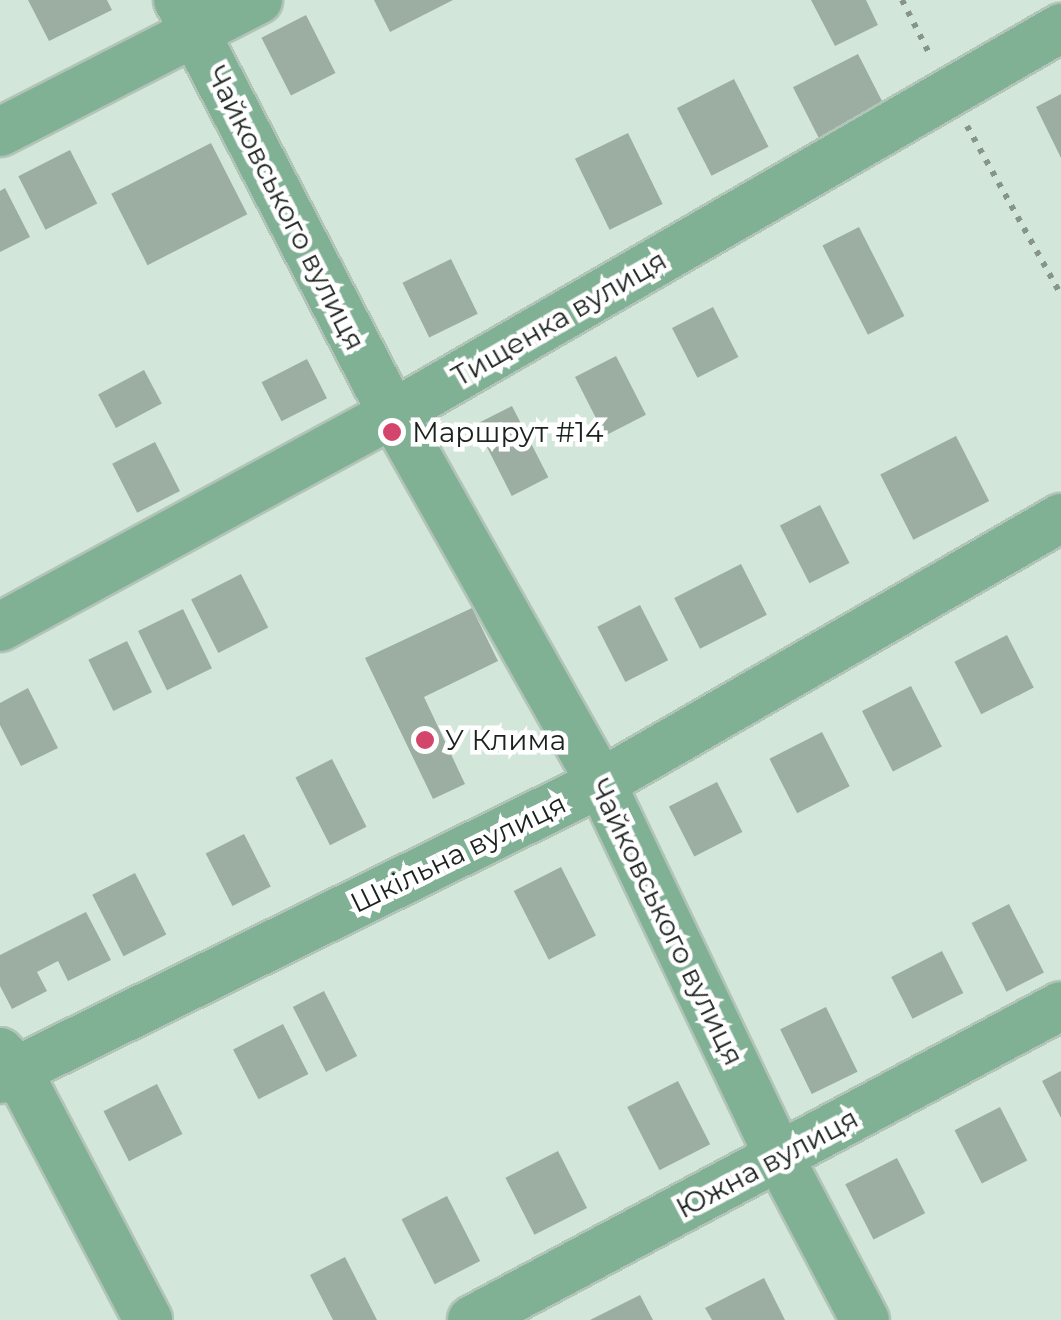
<!DOCTYPE html>
<meta charset="utf-8">
<style>
body{margin:0}
#map{position:relative;width:1061px;height:1320px;overflow:hidden;background:#d3e6da;font-family:Montserrat,sans-serif}
div>[style]{position:absolute}
[style*='--x']{left:calc(var(--x)*1px);top:calc(var(--y)*1px);width:calc(var(--w)*1px);rotate:calc(var(--a)*1deg)}
.building>*{inset:0;background:#9caea2;transform-origin:0 0}
.path>*{height:6px;margin-top:-3px;transform-origin:0;background:repeating-linear-gradient(90deg,#86948b 0 5px,transparent 0 13px)}
.roads{filter:drop-shadow(2px 0 #b2c3b8) drop-shadow(-2px 0 #b2c3b8) drop-shadow(0 2px #b2c3b8) drop-shadow(0 -2px #b2c3b8)}
.minor>*{height:48px;margin:-24px;padding:0 24px;transform-origin:24px;border-radius:24px;background:#80b194}
.dots>*{width:28px;height:28px;translate:-50% -50%;box-sizing:border-box;border:5px solid #fff;border-radius:50%}
span{translate:-50% -50%;white-space:nowrap;text-align:center;line-height:1.15;-webkit-text-stroke:9px #fff;paint-order:stroke}
.street-label{font-size:28px;color:#1b221e}
.poi-label{font-size:28px;color:#1b221e}
.left{translate:0 -50%;text-align:left}
</style>
<div id="map">
<div class="building">
<i style="clip-path:polygon(28px 0,107px 0,112px 10px,49px 41px)"></i>
<i style="clip-path:polygon(374px 0,453px 0,390px 32px)"></i>
<i style="clip-path:polygon(811px 0,866px 0,878px 25px,835px 46px)"></i>
<i style="left:306px;top:15px;width:65px;height:50px;rotate:63deg"></i>
<i style="left:858px;top:54px;width:57px;height:73px;rotate:63deg"></i>
<i style="left:734px;top:79px;width:76px;height:64px;rotate:63deg"></i>
<i style="clip-path:polygon(1061px 94px,1061px 158px,1036px 107px)"></i>
<i style="left:628px;top:133px;width:79px;height:59px;rotate:64deg"></i>
<i style="left:211px;top:143px;width:80px;height:112px;rotate:63deg"></i>
<i style="left:70px;top:150px;width:60px;height:58px;rotate:63deg"></i>
<i style="clip-path:polygon(5px 188px,30px 237px,0 252px,0 191px)"></i>
<i style="left:859px;top:227px;width:100px;height:41px;rotate:63deg"></i>
<i style="left:451px;top:259px;width:61px;height:54px;rotate:64deg"></i>
<i style="left:713px;top:307px;width:56px;height:46px;rotate:63deg"></i>
<i style="left:616px;top:356px;width:66px;height:46px;rotate:63deg"></i>
<i style="left:307px;top:359px;width:44px;height:51px;rotate:63deg"></i>
<i style="left:144px;top:370px;width:38px;height:52px;rotate:62deg"></i>
<i style="left:512px;top:406px;width:80px;height:41px;rotate:63deg"></i>
<i style="left:956px;top:436px;width:73px;height:85px;rotate:63deg"></i>
<i style="left:155px;top:442px;width:55px;height:48px;rotate:63deg"></i>
<i style="left:820px;top:505px;width:65px;height:45px;rotate:63deg"></i>
<i style="left:741px;top:564px;width:57px;height:75px;rotate:63deg"></i>
<i style="left:241px;top:574px;width:60px;height:56px;rotate:63deg"></i>
<i style="left:640px;top:605px;width:62px;height:48px;rotate:63deg"></i>
<i style="clip-path:polygon(472px 608px,498px 661px,424px 697px,465px 784px,433px 799px,365px 658px)"></i>
<i style="left:183px;top:609px;width:66px;height:50px;rotate:64deg"></i>
<i style="left:1007px;top:635px;width:59px;height:59px;rotate:63deg"></i>
<i style="left:127px;top:641px;width:57px;height:43px;rotate:64deg"></i>
<i style="left:911px;top:686px;width:68px;height:55px;rotate:63deg"></i>
<i style="clip-path:polygon(28px 688px,58px 748px,21px 766px,0 725px,0 703px)"></i>
<i style="left:822px;top:732px;width:61px;height:59px;rotate:63deg"></i>
<i style="left:332px;top:759px;width:76px;height:41px;rotate:63deg"></i>
<i style="left:717px;top:782px;width:56px;height:54px;rotate:63deg"></i>
<i style="left:244px;top:834px;width:59px;height:43px;rotate:63deg"></i>
<i style="left:561px;top:867px;width:77px;height:53px;rotate:63deg"></i>
<i style="left:135px;top:873px;width:69px;height:48px;rotate:63deg"></i>
<i style="left:1009px;top:904px;width:77px;height:42px;rotate:63deg"></i>
<i style="clip-path:polygon(86px 912px,111px 960px,68px 981px,58px 961px,37px 972px,47px 991px,12px 1009px,0 986px,0 955px)"></i>
<i style="left:942px;top:951px;width:47px;height:57px;rotate:63deg"></i>
<i style="left:324px;top:991px;width:73px;height:35px;rotate:63deg"></i>
<i style="left:826px;top:1007px;width:72px;height:51px;rotate:64deg"></i>
<i style="left:283px;top:1024px;width:56px;height:56px;rotate:63deg"></i>
<i style="clip-path:polygon(1061px 1071px,1061px 1118px,1042px 1081px)"></i>
<i style="left:678px;top:1081px;width:71px;height:57px;rotate:63deg"></i>
<i style="left:157px;top:1084px;width:56px;height:60px;rotate:63deg"></i>
<i style="left:1000px;top:1107px;width:60px;height:51px;rotate:63deg"></i>
<i style="left:558px;top:1151px;width:64px;height:59px;rotate:63deg"></i>
<i style="left:897px;top:1158px;width:62px;height:58px;rotate:63deg"></i>
<i style="left:447px;top:1196px;width:73px;height:51px;rotate:63deg"></i>
<i style="clip-path:polygon(345px 1257px,377px 1320px,333px 1320px,310px 1275px)"></i>
<i style="clip-path:polygon(764px 1278px,785px 1320px,712px 1320px,705px 1308px)"></i>
<i style="clip-path:polygon(640px 1295px,653px 1320px,590px 1320px)"></i>
</div>
<div class="path">
<i style="--x:902;--y:0;--w:64;--a:63"></i>
<i style="--x:967;--y:126;--w:193;--a:60.9"></i>
</div>
<div class="roads">
<div class="minor">
<i style="--x:178;--y:0;--w:466;--a:62.6"></i>
<i style="--x:393;--y:414;--w:424;--a:60.6"></i>
<i style="--x:601;--y:783;--w:414;--a:64.5"></i>
<i style="--x:779;--y:1157;--w:184;--a:62.2"></i>
<i style="--x:0;--y:132;--w:290;--a:-27.1"></i>
<i style="--x:0;--y:627;--w:447;--a:-28.5"></i>
<i style="--x:393;--y:414;--w:772;--a:-30.02"></i>
<i style="--x:0;--y:1052;--w:25;--a:47"></i>
<i style="--x:17;--y:1070;--w:282;--a:62.3"></i>
<i style="--x:0;--y:1079;--w:670;--a:-26.22"></i>
<i style="--x:601;--y:783;--w:531;--a:-29.95"></i>
<i style="--x:472;--y:1320;--w:667;--a:-28.06"></i>
</div>
</div>
<div class="dots">
<i style="left:392px;top:432px;background:#d4456b"></i>
<i style="left:425px;top:740px;background:#d4456b"></i>
</div>
<div class="street-label">
<span style="left:286px;top:208px;rotate:63deg">Чайковського вулиця</span>
<span style="left:559px;top:318px;rotate:-30deg">Тищенка вулиця</span>
<span style="left:458px;top:853px;rotate:-26deg">Шкільна вулиця</span>
<span style="left:667px;top:922px;rotate:64deg">Чайковського вулиця</span>
<span style="left:767px;top:1163px;rotate:-28deg">Южна вулиця</span>
</div>
<div class="poi-label">
<span class="left" style="left:412px;top:432px">Маршрут #14</span>
<span class="left" style="left:445px;top:740px">У Клима</span>
</div>
</div>
